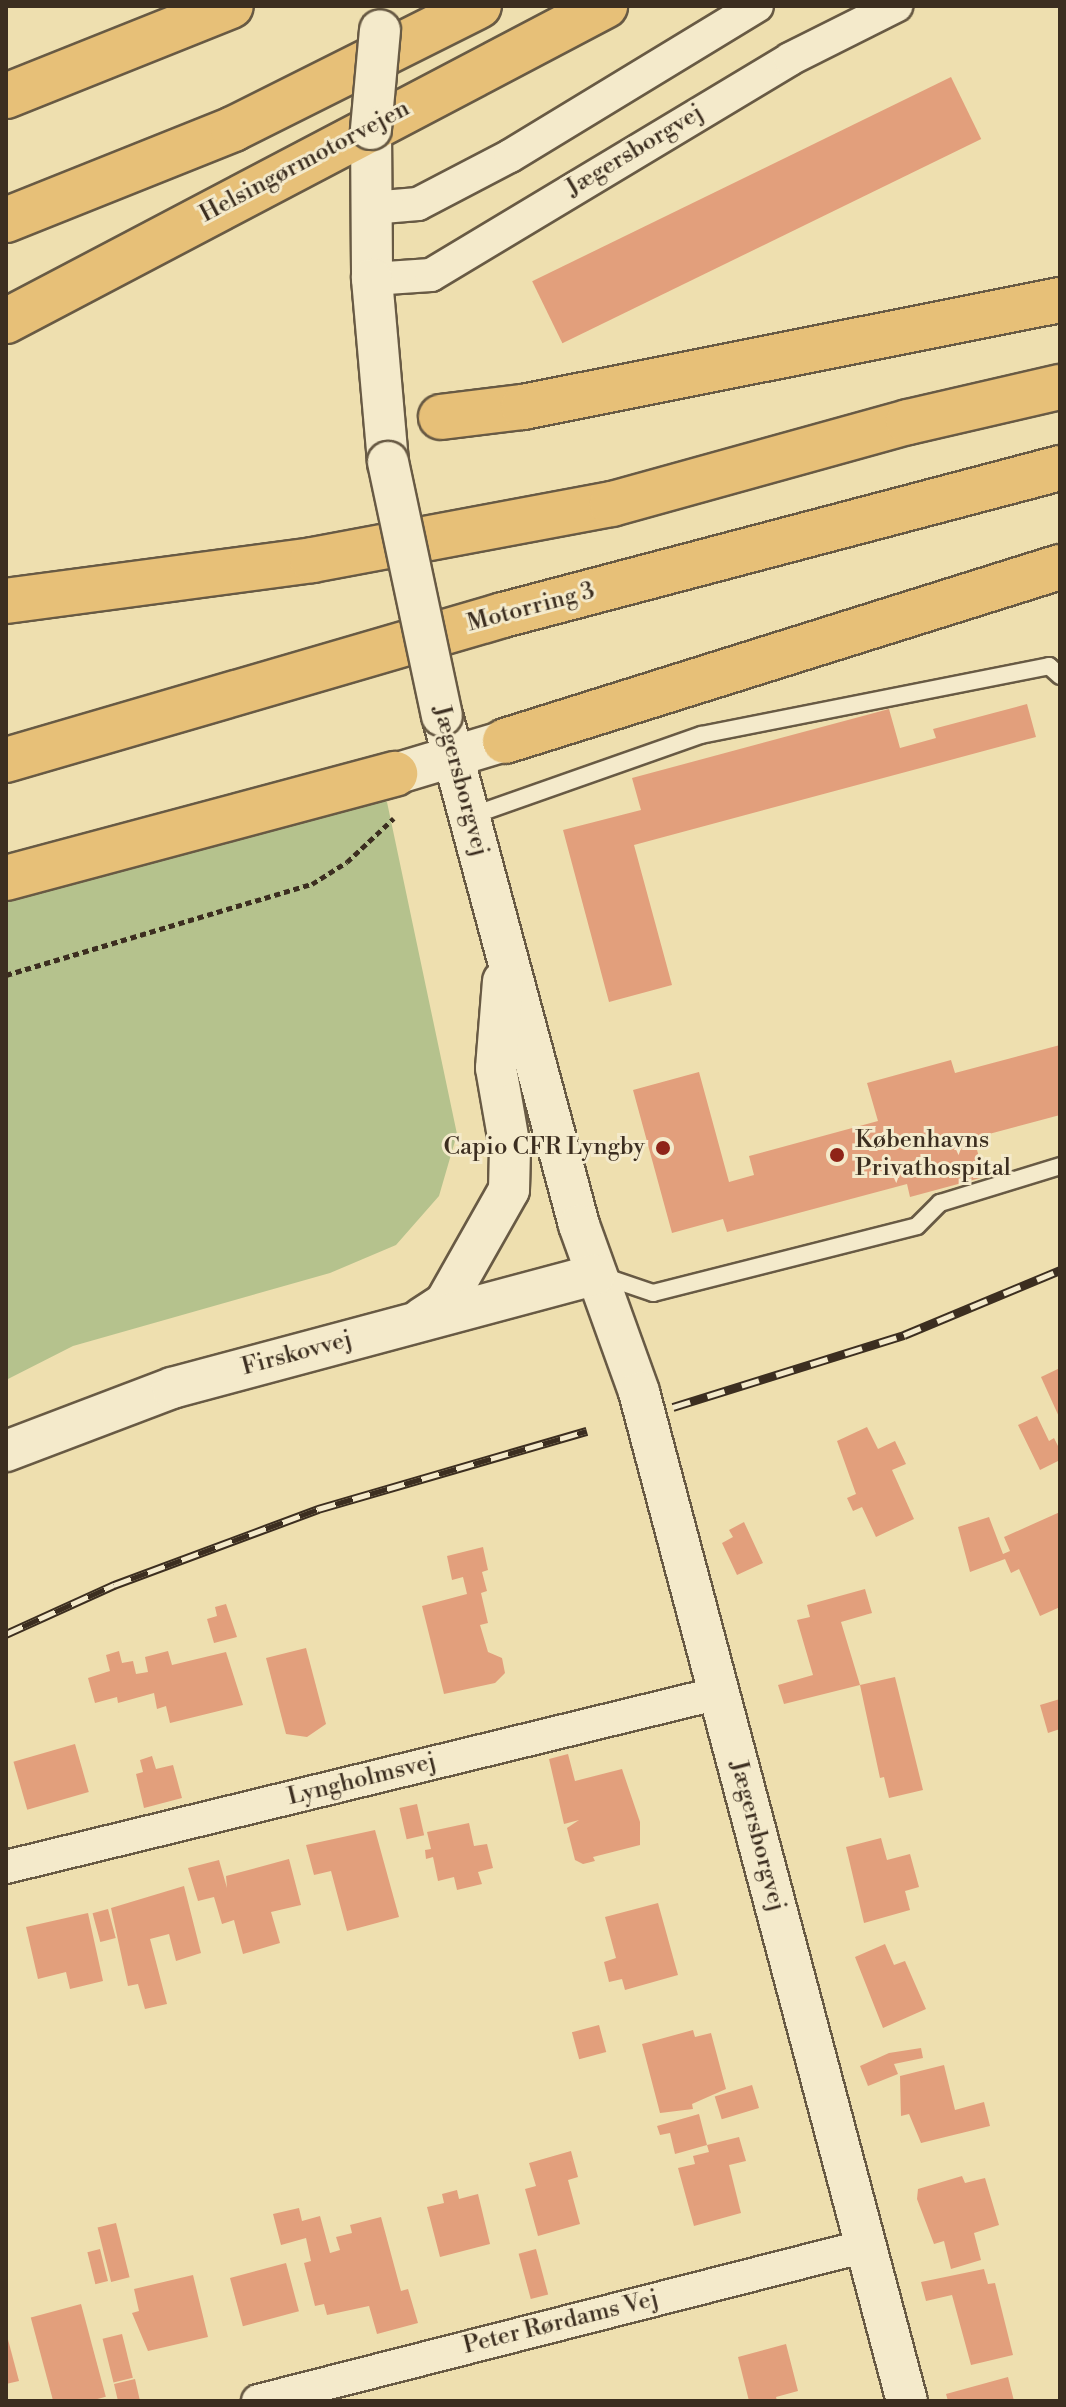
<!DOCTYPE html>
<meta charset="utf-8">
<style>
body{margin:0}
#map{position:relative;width:1066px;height:2407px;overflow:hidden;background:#eedfaf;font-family:"Libre Bodoni",serif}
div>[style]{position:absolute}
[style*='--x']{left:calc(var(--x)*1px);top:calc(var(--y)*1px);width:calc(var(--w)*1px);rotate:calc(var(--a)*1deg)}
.green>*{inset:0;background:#b5c28d}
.building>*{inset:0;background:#e29f7c;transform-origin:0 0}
.path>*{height:5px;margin-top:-2.5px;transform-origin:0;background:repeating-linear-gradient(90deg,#3c2e20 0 6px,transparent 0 10px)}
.roads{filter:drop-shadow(2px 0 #685a44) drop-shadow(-2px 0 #685a44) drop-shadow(0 2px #685a44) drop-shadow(0 -2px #685a44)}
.service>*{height:16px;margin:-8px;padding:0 8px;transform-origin:8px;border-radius:8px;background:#f4eacb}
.minor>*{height:32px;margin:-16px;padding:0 16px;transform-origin:16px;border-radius:16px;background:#f4eacb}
.tertiary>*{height:40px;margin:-20px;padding:0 20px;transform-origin:20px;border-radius:20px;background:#f4eacb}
.motorway>*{height:44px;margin:-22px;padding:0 22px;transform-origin:22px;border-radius:22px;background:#e7c078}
.rail>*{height:9px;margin-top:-4.5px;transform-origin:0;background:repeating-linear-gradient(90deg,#f4eacb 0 18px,#3c2e20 0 36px);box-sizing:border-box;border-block:2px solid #3c2e20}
.bridges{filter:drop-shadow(2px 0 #685a44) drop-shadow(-2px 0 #685a44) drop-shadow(0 2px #685a44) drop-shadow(0 -2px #685a44)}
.tertiary-bridge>*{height:40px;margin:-20px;padding:0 20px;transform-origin:20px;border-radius:20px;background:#f4eacb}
.dots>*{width:22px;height:22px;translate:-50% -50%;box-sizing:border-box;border:4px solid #f4eacb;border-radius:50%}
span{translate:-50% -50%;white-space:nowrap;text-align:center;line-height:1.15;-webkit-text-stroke:6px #f4eacb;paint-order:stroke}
.street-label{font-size:24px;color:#3c2e20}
.poi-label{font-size:24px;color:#3c2e20}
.left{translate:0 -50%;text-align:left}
.right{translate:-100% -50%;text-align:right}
.frame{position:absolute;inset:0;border:8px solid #3c2e20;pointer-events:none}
</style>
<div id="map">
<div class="green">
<i style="clip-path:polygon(369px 800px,387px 802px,457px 1134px,439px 1196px,396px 1245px,330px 1273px,73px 1346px,6px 1380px,6px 901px)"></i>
</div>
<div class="building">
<i style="left:951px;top:77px;width:69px;height:466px;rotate:64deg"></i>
<i style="clip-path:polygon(1027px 704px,1036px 737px,634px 845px,672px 985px,609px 1002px,563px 830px,641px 810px,632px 778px,889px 709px,900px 748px,936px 738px,933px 729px)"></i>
<i style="clip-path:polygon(1060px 1045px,1060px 1115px,974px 1138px,984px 1177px,910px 1197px,907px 1184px,727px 1232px,723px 1219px,672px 1233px,633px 1090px,699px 1072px,729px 1182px,754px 1175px,749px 1156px,878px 1121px,867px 1083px,951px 1060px,955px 1073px)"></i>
<i style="clip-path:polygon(1060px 1368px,1060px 1419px,1041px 1377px)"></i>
<i style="clip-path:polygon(1037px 1416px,1049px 1441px,1054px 1438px,1060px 1450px,1060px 1460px,1040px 1470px,1018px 1425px)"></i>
<i style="clip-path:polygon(867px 1427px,878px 1449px,895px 1441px,906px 1464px,892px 1470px,914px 1519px,876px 1537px,862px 1507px,853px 1511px,847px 1498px,856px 1494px,837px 1441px)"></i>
<i style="clip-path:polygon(1060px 1512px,1060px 1607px,1040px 1616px,1019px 1569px,1011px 1573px,1005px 1559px,970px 1572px,958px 1527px,989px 1517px,1003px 1554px,1010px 1551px,1004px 1537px)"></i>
<i style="clip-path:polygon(744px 1522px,763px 1563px,737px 1575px,722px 1543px,733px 1537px,729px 1530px)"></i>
<i style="clip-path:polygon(483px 1547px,488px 1570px,482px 1572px,487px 1591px,481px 1593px,488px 1623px,480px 1625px,488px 1652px,502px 1658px,505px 1673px,495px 1683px,444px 1694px,422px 1606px,467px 1594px,463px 1577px,452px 1580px,447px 1556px)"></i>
<i style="clip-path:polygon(865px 1589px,872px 1613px,841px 1622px,860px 1685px,784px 1704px,778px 1685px,813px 1675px,797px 1620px,810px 1617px,807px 1605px)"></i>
<i style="clip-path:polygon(226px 1604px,237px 1637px,214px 1643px,207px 1619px,217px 1616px,215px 1607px)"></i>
<i style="clip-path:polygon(306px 1648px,326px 1724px,307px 1737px,286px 1734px,266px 1658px)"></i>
<i style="clip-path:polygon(119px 1651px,122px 1663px,133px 1661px,136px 1674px,148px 1672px,145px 1657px,168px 1651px,172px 1665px,226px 1652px,243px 1705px,170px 1723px,166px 1706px,157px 1709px,154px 1693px,118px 1703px,117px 1697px,95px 1703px,88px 1678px,110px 1671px,106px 1655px)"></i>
<i style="clip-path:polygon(895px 1677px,923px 1790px,889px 1798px,884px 1777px,880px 1778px,860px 1685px)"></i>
<i style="clip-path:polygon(1060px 1699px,1060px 1729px,1048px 1733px,1040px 1705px)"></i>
<i style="left:75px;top:1744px;width:50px;height:64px;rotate:74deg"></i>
<i style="clip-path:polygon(568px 1754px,575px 1781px,622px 1769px,640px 1822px,640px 1845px,593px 1857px,595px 1861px,583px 1864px,575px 1860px,567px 1828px,579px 1820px,564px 1824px,549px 1759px)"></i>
<i style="clip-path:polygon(152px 1756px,156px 1769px,173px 1765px,182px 1798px,144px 1808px,136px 1774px,143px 1772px,140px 1760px)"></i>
<i style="left:417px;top:1804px;width:32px;height:18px;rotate:77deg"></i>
<i style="clip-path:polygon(469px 1823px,474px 1846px,487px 1844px,493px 1868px,478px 1872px,482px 1884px,457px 1890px,454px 1877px,438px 1881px,433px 1857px,426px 1859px,425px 1850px,431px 1849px,427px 1832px)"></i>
<i style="clip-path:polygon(375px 1830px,399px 1917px,347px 1931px,331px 1871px,314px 1875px,306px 1845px)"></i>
<i style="clip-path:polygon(881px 1838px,887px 1860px,910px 1854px,919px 1887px,905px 1891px,910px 1910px,864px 1923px,846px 1847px)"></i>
<i style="clip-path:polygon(289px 1859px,301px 1905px,271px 1912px,280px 1943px,243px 1954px,234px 1920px,222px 1924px,214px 1897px,198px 1901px,188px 1868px,219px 1860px,227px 1888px,226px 1876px)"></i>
<i style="clip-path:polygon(184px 1886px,201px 1953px,176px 1961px,169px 1934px,150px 1939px,167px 2004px,145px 2009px,138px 1984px,128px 1986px,111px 1908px)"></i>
<i style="clip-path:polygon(658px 1903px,678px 1975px,625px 1990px,622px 1979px,609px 1982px,604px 1962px,616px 1958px,605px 1917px)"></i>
<i style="left:108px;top:1909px;width:30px;height:16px;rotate:75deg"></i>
<i style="clip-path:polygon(88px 1913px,103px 1981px,70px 1989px,66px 1972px,38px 1979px,26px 1927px)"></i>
<i style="clip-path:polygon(885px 1944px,894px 1965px,905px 1961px,926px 2009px,883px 2028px,855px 1957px)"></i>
<i style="left:599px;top:2025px;width:28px;height:28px;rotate:75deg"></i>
<i style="clip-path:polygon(693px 2030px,695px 2037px,711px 2033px,726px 2089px,692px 2104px,693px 2109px,660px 2113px,642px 2044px)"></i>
<i style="clip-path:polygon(921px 2048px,923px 2058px,894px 2064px,898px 2074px,868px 2086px,860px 2066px,889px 2053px)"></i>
<i style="clip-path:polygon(944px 2065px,955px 2110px,984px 2102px,990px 2126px,921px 2143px,909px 2114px,901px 2116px,900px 2076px)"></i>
<i style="left:752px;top:2085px;width:24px;height:39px;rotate:73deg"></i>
<i style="clip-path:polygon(699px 2114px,707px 2145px,675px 2154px,670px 2133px,660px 2135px,657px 2126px)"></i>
<i style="clip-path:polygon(739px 2137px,746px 2161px,729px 2165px,741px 2213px,694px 2226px,678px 2168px,695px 2164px,693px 2156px,709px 2152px,707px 2145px)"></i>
<i style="clip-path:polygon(571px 2151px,578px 2177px,568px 2180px,580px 2224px,538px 2236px,525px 2189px,536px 2186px,529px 2163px)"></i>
<i style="clip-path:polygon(962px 2176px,965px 2183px,985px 2178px,999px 2225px,974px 2233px,981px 2260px,951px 2269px,944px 2241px,934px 2244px,917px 2199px,918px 2189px)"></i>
<i style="clip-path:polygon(457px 2190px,459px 2199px,478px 2194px,490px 2244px,440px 2257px,427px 2207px,444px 2203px,442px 2194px)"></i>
<i style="clip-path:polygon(299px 2208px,302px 2221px,320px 2216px,330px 2253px,340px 2250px,336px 2237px,352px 2233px,350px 2225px,381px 2217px,401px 2291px,408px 2289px,418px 2323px,377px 2334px,369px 2306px,327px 2315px,324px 2304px,315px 2306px,304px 2263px,311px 2261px,306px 2238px,281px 2245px,273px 2214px)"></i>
<i style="left:116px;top:2223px;width:56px;height:19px;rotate:76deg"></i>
<i style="left:100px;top:2249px;width:33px;height:13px;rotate:76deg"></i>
<i style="left:536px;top:2249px;width:47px;height:18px;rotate:75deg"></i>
<i style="left:286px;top:2263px;width:50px;height:58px;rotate:75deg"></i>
<i style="clip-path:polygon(984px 2269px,988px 2284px,995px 2283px,1013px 2355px,971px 2365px,952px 2295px,926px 2301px,921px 2282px)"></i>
<i style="clip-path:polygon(193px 2275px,208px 2337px,148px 2351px,132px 2313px,139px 2311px,134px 2289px)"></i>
<i style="left:81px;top:2304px;width:96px;height:52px;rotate:75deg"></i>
<i style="clip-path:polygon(6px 2332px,19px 2381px,6px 2384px)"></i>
<i style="left:122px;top:2334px;width:45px;height:20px;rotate:76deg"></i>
<i style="clip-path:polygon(786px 2344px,798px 2391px,776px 2397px,777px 2401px,749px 2401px,738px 2357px)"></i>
<i style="clip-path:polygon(1008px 2377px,1014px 2401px,948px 2401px,946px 2394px)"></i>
<i style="clip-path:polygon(135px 2379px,140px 2401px,118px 2401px,114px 2384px)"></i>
</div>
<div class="path">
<i style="--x:6;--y:975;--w:319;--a:-16.6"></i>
<i style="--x:312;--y:884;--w:41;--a:-32.2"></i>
<i style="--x:347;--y:862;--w:64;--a:-43.1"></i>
</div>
<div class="roads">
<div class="service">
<i style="--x:471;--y:816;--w:244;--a:-19.4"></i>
<i style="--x:701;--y:735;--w:355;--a:-11.2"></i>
<i style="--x:1049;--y:666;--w:15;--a:42"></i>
<i style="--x:600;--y:1275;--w:56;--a:18.8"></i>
<i style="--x:653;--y:1293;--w:272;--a:-14.2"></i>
<i style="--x:917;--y:1226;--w:33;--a:-45"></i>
<i style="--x:940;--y:1203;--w:126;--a:-17.1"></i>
</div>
<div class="minor">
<i style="--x:371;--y:208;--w:47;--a:-4.9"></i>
<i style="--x:418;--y:204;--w:104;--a:-27.6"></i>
<i style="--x:510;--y:156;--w:289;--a:-31.3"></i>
<i style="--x:372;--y:279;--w:59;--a:-3.9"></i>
<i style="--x:431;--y:275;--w:419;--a:-31"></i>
<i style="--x:790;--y:59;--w:119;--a:-26.6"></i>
<i style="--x:6;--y:1867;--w:734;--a:-13.71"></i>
<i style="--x:258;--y:2401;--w:626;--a:-14.32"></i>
</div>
<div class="tertiary">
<i style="--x:371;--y:129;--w:150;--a:89.6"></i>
<i style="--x:372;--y:279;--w:184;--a:85"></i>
<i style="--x:442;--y:715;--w:528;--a:74.96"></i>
<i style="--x:579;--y:1225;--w:177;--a:70.2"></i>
<i style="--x:639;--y:1392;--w:1044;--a:75.13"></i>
<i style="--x:395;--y:774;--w:115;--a:-16.7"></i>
<i style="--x:422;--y:1318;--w:27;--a:-33"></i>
<i style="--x:445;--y:1303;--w:130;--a:-60.5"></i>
<i style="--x:509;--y:1190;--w:42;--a:-88.6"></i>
<i style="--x:510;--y:1148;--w:81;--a:-99.9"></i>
<i style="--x:496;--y:1068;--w:87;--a:-85.4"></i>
<i style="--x:6;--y:1451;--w:178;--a:-20.8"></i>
<i style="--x:172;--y:1388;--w:438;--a:-15"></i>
</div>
<div class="motorway">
<i style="--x:6;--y:96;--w:242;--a:-21.8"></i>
<i style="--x:6;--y:220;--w:245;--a:-21.8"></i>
<i style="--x:233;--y:129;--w:275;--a:-26.6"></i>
<i style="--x:6;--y:321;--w:677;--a:-27.74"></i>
<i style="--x:441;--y:417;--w:83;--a:-7"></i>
<i style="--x:523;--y:407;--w:548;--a:-11.27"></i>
<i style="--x:6;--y:601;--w:309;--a:-7.6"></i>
<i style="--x:312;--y:560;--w:305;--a:-10.6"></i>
<i style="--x:612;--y:504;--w:307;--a:-15.5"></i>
<i style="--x:908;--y:422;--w:156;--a:-13"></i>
<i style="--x:505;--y:741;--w:582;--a:-17.41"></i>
<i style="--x:6;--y:760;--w:518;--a:-16.26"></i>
<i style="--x:503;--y:615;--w:576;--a:-14.78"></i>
<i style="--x:6;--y:878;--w:403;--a:-15"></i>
</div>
</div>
<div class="rail">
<i style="--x:673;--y:1407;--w:242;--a:-17.3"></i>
<i style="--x:904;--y:1335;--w:169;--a:-22.6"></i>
<i style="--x:6;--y:1634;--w:119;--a:-24.4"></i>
<i style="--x:114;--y:1585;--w:218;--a:-20.4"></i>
<i style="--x:318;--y:1509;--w:280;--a:-16.2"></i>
</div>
<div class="bridges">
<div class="tertiary-bridge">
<i style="--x:371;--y:129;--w:99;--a:-84.8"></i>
<i style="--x:388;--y:462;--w:259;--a:78"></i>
</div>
</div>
<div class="dots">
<i style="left:663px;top:1148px;background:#8f2418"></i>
<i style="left:837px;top:1155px;background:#8f2418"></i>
</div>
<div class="street-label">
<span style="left:635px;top:151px;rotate:-31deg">Jægersborgvej</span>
<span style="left:305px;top:162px;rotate:-28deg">Helsingørmotorvejen</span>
<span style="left:531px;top:608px;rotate:-15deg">Motorring 3</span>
<span style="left:460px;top:781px;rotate:75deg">Jægersborgvej</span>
<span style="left:297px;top:1354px;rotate:-15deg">Firskovvej</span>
<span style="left:362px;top:1780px;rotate:-14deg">Lyngholmsvej</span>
<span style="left:757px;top:1836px;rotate:75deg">Jægersborgvej</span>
<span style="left:561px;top:2323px;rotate:-14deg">Peter Rørdams Vej</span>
</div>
<div class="poi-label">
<span class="left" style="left:855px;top:1155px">Københavns<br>Privathospital</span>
<span class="right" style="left:645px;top:1148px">Capio CFR Lyngby</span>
</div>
<div class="frame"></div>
</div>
